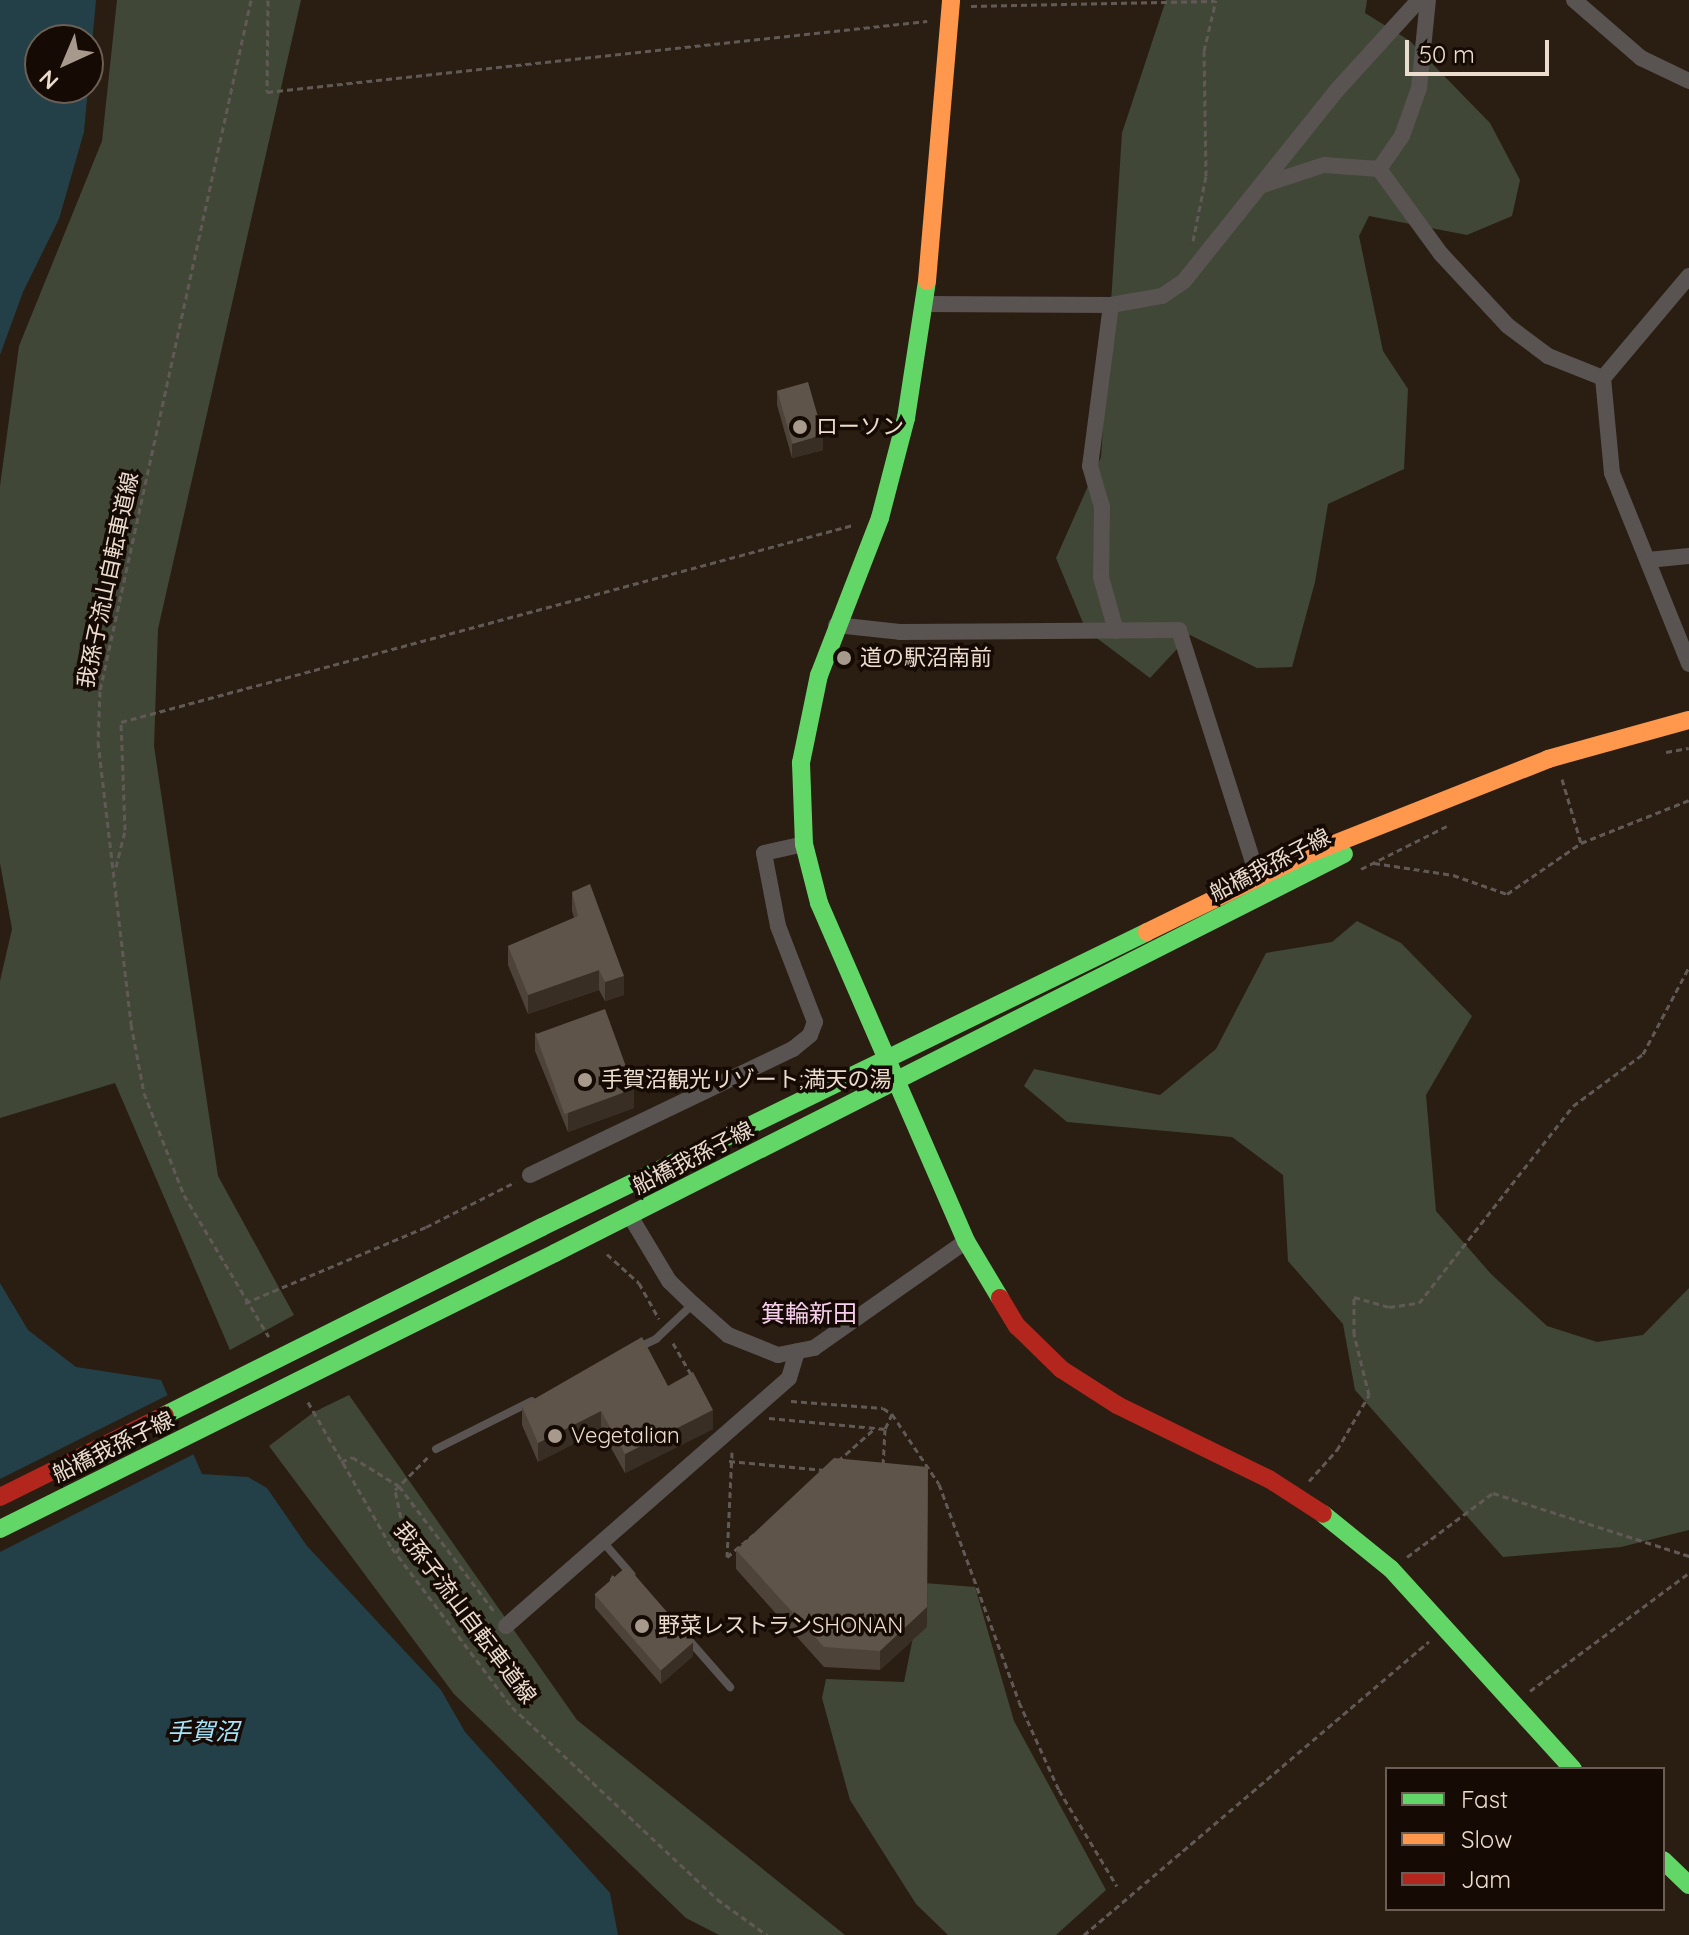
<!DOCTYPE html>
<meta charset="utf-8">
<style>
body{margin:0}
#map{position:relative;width:1689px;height:1935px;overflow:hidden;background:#2a1e12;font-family:Quicksand,"Noto Sans JP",sans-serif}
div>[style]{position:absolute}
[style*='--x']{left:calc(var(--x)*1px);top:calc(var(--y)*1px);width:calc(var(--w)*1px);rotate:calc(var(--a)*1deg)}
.green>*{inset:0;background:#404736}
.water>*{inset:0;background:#233f48}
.pier>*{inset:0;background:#2a1e12}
.path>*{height:3px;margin-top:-1.5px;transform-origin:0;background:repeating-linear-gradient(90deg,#605955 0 6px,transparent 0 10px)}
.lane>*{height:8px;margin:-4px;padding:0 4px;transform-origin:4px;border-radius:4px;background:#595351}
.street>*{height:16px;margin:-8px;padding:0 8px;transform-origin:8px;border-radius:8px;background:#595351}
.fast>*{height:18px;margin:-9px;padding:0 9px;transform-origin:9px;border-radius:9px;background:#63d668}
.slow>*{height:18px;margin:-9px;padding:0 9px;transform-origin:9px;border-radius:9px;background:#ff974d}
.jam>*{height:18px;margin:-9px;padding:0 9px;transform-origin:9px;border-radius:9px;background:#b3261e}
.fast-bridge>*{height:18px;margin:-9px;padding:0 9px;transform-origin:9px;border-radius:9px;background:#63d668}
.jam-bridge>*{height:18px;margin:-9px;padding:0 9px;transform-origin:9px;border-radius:9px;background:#b3261e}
.wall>*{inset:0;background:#4d4339}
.shaded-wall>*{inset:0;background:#382e23}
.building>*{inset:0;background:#5e5449;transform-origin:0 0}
.dots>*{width:22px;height:22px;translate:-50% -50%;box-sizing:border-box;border:4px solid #150b04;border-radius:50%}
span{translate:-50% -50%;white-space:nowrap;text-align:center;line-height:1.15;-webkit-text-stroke:7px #150b04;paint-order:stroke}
.poi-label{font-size:22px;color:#ebdcce}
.left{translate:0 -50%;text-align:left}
.street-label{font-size:22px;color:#ebdcce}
.neighbourhood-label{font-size:24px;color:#f7ceec}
.water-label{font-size:24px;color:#a5e4fd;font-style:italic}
.legend{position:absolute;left:1385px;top:1767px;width:280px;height:144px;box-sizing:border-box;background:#150b04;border:2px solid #6b5f55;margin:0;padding:10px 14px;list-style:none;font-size:24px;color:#ebdcce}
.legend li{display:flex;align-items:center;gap:16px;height:40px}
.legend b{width:40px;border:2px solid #6b5f55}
.north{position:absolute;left:24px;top:24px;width:80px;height:80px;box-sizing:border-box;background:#150b04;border:2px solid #6b5f55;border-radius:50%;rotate:224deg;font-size:22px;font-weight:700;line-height:32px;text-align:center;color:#ebdcce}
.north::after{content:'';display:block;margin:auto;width:28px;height:36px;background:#a79a8c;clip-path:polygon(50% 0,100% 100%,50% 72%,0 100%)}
.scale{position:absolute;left:1405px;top:40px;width:144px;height:36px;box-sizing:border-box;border:4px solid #ebdcce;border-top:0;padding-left:10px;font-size:24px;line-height:28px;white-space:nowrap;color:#ebdcce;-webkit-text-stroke:6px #150b04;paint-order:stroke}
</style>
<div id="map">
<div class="green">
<i style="clip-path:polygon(117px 0,301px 0,158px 629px,154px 746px,218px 1176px,294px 1315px,230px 1350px,115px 1083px,0 1118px,0 981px,12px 929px,0 863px,0 486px,19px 346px,102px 141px)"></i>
<i style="clip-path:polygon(1166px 0,1367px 0,1365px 13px,1410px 41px,1490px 123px,1520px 180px,1512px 216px,1467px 235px,1369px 216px,1359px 236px,1383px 351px,1408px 389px,1404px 469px,1328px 504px,1315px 582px,1292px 667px,1257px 668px,1190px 635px,1150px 678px,1086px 630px,1056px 558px,1101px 457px,1122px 133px)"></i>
<i style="clip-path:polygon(1357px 921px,1401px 943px,1472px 1016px,1426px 1095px,1436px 1211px,1491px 1274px,1547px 1326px,1597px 1342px,1643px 1335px,1689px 1288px,1689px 1530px,1621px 1547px,1503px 1557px,1355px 1390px,1343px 1324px,1288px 1261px,1283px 1175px,1232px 1137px,1067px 1122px,1024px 1086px,1034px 1069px,1160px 1095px,1216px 1049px,1266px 953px,1332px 942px)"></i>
<i style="clip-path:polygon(349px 1395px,577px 1720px,845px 1935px,719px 1935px,686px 1918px,454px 1694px,269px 1446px,314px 1412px)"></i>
<i style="clip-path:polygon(924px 1583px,975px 1587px,1014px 1721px,1106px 1890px,1056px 1935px,948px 1935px,916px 1904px,850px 1800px,822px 1698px,826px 1679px,904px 1682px)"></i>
</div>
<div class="water">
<i style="clip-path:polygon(evenodd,0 0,96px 0,84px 132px,59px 219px,23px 292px,0 355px,0 0,40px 40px,88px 40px,88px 88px,40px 88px,40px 40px)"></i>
<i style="clip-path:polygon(0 1283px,28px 1330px,76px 1367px,161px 1380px,202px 1474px,248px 1477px,267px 1488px,307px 1546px,441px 1690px,465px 1732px,610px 1893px,618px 1935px,0 1935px)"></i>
</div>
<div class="pier">
<i style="clip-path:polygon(172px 1393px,198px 1452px,0 1552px,0 1479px)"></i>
</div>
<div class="path">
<i style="--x:251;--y:0;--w:707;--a:102.33"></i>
<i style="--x:100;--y:691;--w:51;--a:92.2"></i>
<i style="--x:98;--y:742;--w:284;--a:83.3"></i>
<i style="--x:131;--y:1024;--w:70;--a:79.3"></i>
<i style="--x:144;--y:1093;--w:110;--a:68.6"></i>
<i style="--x:184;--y:1195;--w:165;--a:59.1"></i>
<i style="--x:268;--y:0;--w:92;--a:90.6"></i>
<i style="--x:267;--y:92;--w:664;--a:-6.14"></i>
<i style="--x:971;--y:6;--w:244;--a:-1.2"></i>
<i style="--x:1193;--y:241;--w:66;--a:-78.7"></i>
<i style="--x:1206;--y:176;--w:125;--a:-90.9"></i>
<i style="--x:1204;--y:51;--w:52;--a:-76.8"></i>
<i style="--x:1666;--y:752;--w:23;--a:-10"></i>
<i style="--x:1562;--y:779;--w:67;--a:73.5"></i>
<i style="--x:1374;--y:863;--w:80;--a:8.6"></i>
<i style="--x:1453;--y:875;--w:57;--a:19.4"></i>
<i style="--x:1507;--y:894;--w:90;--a:-34.6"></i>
<i style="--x:1581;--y:843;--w:116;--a:-21.7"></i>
<i style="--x:116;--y:867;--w:38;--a:-76"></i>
<i style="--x:125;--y:830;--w:108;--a:-92.1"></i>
<i style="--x:121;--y:722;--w:758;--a:-15.06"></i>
<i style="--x:1361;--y:869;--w:96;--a:-26.6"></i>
<i style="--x:607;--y:1254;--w:43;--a:42.2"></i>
<i style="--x:639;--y:1283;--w:41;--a:60.9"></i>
<i style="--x:245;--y:1303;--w:196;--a:-22.8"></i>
<i style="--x:426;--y:1227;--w:100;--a:-26.8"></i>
<i style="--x:673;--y:1343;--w:36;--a:60"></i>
<i style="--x:791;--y:1401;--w:92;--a:4.4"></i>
<i style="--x:883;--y:1408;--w:11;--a:34"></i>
<i style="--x:892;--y:1414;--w:17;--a:115"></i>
<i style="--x:308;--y:1402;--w:168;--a:60.1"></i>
<i style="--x:392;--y:1548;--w:199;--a:53"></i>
<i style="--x:512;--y:1707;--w:281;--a:43.1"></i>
<i style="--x:717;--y:1899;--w:62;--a:35.8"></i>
<i style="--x:892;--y:1414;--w:84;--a:56.1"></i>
<i style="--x:939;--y:1484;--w:232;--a:69.8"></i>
<i style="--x:1019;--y:1702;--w:97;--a:65.6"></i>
<i style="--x:1059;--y:1790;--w:112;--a:58.9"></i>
<i style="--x:769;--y:1418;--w:117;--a:5.4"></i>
<i style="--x:885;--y:1429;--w:36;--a:93"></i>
<i style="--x:732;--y:1452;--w:105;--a:92.7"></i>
<i style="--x:727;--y:1557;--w:35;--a:-40"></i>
<i style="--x:729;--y:1461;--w:96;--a:5.4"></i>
<i style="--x:838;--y:1461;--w:48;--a:-41.6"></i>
<i style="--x:341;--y:1462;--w:12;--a:-24"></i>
<i style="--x:352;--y:1457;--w:55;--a:31.7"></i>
<i style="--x:399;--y:1486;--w:157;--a:52.8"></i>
<i style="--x:1309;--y:1481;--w:42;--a:-47.9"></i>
<i style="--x:1337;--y:1450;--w:64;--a:-59.8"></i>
<i style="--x:1369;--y:1395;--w:63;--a:-103.8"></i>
<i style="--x:1354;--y:1334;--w:37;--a:-90"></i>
<i style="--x:1354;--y:1297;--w:36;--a:16"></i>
<i style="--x:1389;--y:1307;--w:30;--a:-8"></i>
<i style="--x:1419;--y:1303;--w:250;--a:-52"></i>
<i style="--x:1573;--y:1106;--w:87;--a:-36.6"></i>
<i style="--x:1643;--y:1054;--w:98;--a:-62.1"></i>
<i style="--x:396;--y:1553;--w:18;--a:-61"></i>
<i style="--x:405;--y:1537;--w:48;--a:-102"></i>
<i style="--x:395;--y:1490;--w:47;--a:-45"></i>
<i style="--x:1407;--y:1557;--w:107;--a:-36.7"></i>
<i style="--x:1493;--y:1493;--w:206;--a:17.8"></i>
<i style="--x:605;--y:1589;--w:17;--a:-57"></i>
<i style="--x:1530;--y:1691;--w:198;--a:-36.6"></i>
<i style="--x:1084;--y:1935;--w:453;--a:-40.4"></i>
</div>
<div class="lane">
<i style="--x:637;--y:1348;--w:21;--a:-25"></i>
<i style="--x:656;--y:1339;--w:51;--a:-43.4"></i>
<i style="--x:436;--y:1449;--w:107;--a:-26.6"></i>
<i style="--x:603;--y:1542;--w:43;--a:48.8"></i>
<i style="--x:688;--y:1639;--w:64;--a:48.8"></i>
</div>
<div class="street">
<i style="--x:1574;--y:0;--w:89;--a:40.9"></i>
<i style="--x:1641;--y:58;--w:53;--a:25.6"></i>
<i style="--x:1379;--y:169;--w:105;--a:53.9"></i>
<i style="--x:1441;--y:254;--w:98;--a:47.1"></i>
<i style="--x:1508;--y:326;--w:50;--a:36.9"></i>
<i style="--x:1548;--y:356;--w:59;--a:21.8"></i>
<i style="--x:1263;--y:185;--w:64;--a:-18.2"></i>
<i style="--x:1324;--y:165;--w:55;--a:4.2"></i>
<i style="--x:1379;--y:169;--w:40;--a:-55.1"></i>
<i style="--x:1402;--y:136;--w:51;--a:-70.5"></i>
<i style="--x:1419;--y:88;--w:88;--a:-84.2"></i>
<i style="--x:1689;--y:276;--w:133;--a:130.1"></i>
<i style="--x:1603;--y:378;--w:95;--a:84.6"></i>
<i style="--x:1612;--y:473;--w:206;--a:68"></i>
<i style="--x:925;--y:304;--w:186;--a:0.3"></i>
<i style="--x:1111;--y:305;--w:52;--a:-10"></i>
<i style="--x:1162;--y:296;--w:27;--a:-34"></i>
<i style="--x:1184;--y:281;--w:245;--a:-51.3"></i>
<i style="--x:1337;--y:90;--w:122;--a:-47.7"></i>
<i style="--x:1111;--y:305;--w:162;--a:97.4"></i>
<i style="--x:1090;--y:466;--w:43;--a:73.7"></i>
<i style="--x:1102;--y:507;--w:70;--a:90.8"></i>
<i style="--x:1101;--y:577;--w:56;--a:74.5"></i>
<i style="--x:1648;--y:560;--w:41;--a:-5.6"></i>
<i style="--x:836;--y:625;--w:64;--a:6.2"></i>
<i style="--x:900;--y:632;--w:279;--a:-0.4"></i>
<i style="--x:1179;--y:630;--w:259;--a:72.3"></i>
<i style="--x:530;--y:1175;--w:292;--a:-25.6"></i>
<i style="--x:793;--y:1049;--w:22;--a:-39"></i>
<i style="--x:810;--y:1035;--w:14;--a:-69"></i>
<i style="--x:815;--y:1022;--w:103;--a:-111.1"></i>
<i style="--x:778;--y:926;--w:74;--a:-100.9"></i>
<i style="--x:764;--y:853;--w:41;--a:-12.7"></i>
<i style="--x:630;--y:1216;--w:76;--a:59"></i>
<i style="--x:669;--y:1281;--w:33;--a:44"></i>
<i style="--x:693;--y:1304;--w:47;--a:41.5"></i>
<i style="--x:728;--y:1335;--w:54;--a:21.8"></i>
<i style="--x:778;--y:1355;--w:37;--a:-11"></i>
<i style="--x:814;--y:1348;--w:186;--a:-35.1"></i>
<i style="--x:506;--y:1626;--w:376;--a:-41.2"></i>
<i style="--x:789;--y:1378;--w:28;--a:-73"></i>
</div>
<div class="fast">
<i style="--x:927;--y:281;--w:139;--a:98.7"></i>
<i style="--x:906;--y:418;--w:103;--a:104.6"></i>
<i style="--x:880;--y:518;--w:168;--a:111.2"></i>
<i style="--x:819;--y:675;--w:90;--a:101.6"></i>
<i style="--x:801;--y:763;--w:81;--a:87.9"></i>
<i style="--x:804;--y:844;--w:61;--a:75.7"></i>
<i style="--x:819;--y:903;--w:369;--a:66.5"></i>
<i style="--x:966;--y:1241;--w:66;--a:59.2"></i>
<i style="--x:542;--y:1227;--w:673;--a:-25.99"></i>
<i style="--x:555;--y:1253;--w:884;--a:-26.83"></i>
<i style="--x:1323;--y:1514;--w:87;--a:39"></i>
<i style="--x:1391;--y:1569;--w:270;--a:47.7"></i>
<i style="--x:1663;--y:1860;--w:36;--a:44"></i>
</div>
<div class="slow">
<i style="--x:927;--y:281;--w:282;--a:-85.1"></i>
<i style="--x:1147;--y:932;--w:171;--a:-26"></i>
<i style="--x:1301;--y:857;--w:266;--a:-21.6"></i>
<i style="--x:1548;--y:759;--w:146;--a:-15.5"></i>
</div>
<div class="jam">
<i style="--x:1000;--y:1298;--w:33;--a:59"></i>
<i style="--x:1017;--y:1326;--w:62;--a:44.3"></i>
<i style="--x:1061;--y:1369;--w:67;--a:32.7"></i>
<i style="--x:1117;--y:1405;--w:169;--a:26"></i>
<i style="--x:1269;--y:1479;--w:64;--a:32.9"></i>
</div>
<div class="fast-bridge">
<i style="--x:165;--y:1415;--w:421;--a:-26.5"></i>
<i style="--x:0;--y:1529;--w:620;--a:-26.44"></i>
</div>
<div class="jam-bridge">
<i style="--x:0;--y:1497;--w:184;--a:-26.4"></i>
</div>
<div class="wall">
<i style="clip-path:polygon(777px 390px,823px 450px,792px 458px,777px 405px)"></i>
<i style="clip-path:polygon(572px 892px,624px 995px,605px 1001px,599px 990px,528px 1014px,508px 965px,508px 946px,574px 918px,572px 911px)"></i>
<i style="clip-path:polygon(535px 1032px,634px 1108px,568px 1132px,535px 1051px)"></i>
<i style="clip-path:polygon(668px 1386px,713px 1429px,625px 1473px,601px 1430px,538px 1462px,522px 1425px,522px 1406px)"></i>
<i style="clip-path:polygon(736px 1550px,927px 1627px,880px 1670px,824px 1667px,736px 1569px)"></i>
<i style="clip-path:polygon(595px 1594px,693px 1656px,661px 1684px,595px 1608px)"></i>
</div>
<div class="shaded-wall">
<i style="clip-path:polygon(823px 435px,823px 450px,792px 458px,792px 444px)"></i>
<i style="clip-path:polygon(599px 970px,599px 990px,528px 1014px,528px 995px)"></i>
<i style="clip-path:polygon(624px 976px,624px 995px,605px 1001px,605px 982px)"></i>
<i style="clip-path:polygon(634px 1089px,634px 1108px,568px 1132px,568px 1112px)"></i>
<i style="clip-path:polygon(713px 1410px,713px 1429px,625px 1473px,625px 1454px)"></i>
<i style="clip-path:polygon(601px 1411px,601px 1430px,538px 1462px,538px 1443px)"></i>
<i style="clip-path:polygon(928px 1486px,927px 1627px,880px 1670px,880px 1651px)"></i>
<i style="clip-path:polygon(693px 1642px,693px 1656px,661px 1684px,661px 1669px)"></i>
</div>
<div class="building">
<i style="left:808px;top:382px;width:55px;height:32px;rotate:74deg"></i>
<i style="clip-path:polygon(590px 884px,624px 976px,605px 982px,599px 970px,528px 995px,508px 946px,578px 916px,572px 892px)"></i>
<i style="left:605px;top:1009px;width:85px;height:74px;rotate:70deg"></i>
<i style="clip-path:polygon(642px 1337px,668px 1386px,693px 1372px,713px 1410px,625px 1454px,601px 1411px,538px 1443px,522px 1406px)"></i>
<i style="clip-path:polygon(834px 1458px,928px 1467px,927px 1607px,880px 1651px,824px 1647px,736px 1550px)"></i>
<i style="left:627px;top:1566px;width:101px;height:43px;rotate:49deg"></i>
</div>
<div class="dots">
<i style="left:800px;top:427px;background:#a79a8c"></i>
<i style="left:844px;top:658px;background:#a79a8c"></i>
<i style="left:585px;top:1080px;background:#a79a8c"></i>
<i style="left:555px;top:1436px;background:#a79a8c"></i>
<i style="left:642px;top:1626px;background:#a79a8c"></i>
</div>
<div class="poi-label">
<span class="left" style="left:816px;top:427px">ローソン</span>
<span class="left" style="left:860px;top:658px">道の駅沼南前</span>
<span class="left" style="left:601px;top:1080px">手賀沼観光リゾート;満天の湯</span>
<span class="left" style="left:571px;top:1436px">Vegetalian</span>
<span class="left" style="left:658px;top:1626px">野菜レストランSHONAN</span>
</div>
<div class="street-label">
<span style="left:108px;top:580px;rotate:-78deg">我孫子流山自転車道線</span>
<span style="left:1270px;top:865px;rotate:-27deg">船橋我孫子線</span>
<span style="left:693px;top:1158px;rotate:-27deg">船橋我孫子線</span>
<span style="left:113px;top:1447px;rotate:-26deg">船橋我孫子線</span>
<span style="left:465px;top:1613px;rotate:53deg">我孫子流山自転車道線</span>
</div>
<div class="neighbourhood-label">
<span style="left:809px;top:1314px">箕輪新田</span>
</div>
<div class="water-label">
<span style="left:203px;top:1732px">手賀沼</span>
</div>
<ul class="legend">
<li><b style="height:10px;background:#63d668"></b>Fast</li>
<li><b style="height:10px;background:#ff974d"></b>Slow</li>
<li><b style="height:10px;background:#b3261e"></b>Jam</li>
</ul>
<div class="north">N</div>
<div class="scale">50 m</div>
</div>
